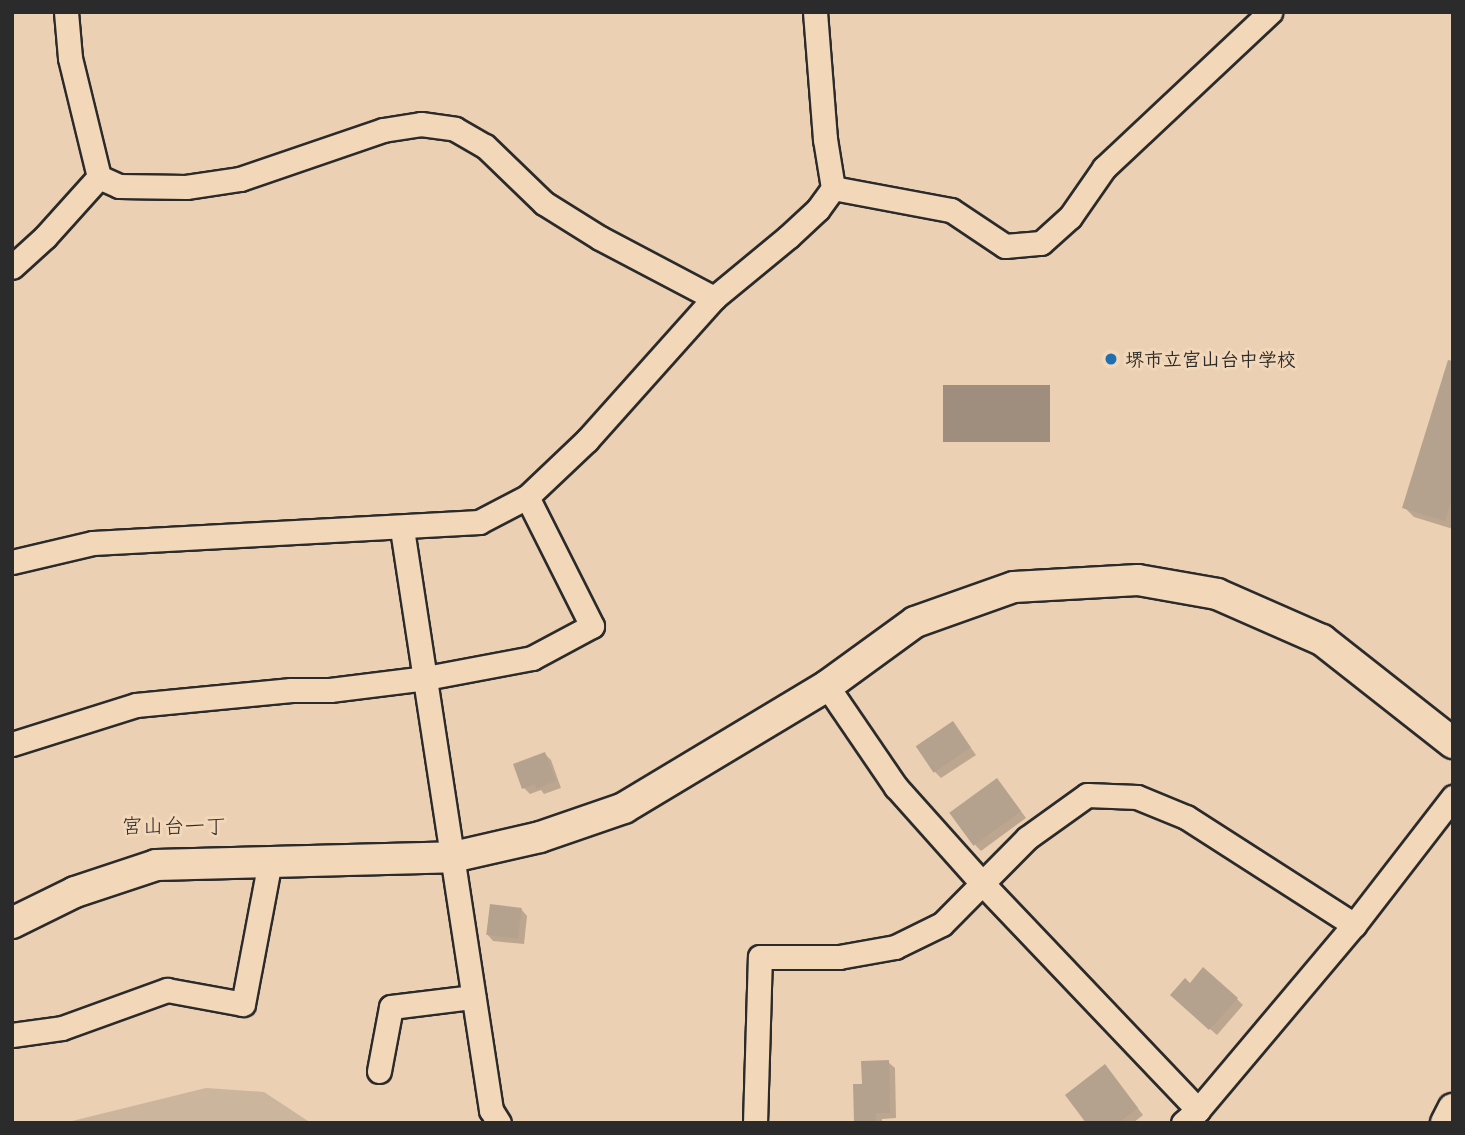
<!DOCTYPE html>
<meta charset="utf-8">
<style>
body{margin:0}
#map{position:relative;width:1465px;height:1135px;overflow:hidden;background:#ebd0b3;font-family:Mali,"Klee One",sans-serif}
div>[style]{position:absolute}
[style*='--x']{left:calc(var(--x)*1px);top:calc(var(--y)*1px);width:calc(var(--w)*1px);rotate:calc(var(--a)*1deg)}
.green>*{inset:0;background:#cbb59c}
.water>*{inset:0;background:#9f8e7d;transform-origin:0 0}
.shadow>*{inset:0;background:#0003}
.building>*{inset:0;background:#b5a28e;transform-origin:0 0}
.roads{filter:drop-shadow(2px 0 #2b2b2b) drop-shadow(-2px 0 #2b2b2b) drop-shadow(0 2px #2b2b2b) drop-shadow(0 -2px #2b2b2b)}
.minor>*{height:23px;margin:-11.5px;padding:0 11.5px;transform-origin:11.5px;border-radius:11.5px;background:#f3d7b9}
.tertiary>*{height:30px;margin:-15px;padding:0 15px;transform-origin:15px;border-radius:15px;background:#f3d7b9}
.dots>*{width:19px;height:19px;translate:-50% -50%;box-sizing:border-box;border:4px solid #f3d7b9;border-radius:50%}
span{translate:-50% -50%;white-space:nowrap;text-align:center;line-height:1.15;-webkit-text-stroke:6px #f3d7b9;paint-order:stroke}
.poi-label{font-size:19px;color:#2b2b2b;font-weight:700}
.left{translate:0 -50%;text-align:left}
.neighbourhood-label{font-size:21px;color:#2b2b2b}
.frame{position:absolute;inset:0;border:14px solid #2b2b2b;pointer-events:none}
</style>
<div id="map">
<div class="green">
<i style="clip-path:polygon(206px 1088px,264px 1092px,311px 1123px,64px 1123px)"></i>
</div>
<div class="water">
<i style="left:943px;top:385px;width:107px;height:57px"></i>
</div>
<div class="shadow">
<i style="clip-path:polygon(1453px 373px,1453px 529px,1414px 517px,1404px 507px)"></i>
<i style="clip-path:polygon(953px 723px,976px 755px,941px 778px,935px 772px)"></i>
<i style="clip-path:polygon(545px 754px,551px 760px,561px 788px,544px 794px,541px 790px,530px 794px,524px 788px)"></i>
<i style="clip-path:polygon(1003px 787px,1026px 818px,981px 851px,975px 845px)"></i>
<i style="clip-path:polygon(521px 909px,527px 916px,524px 944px,493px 941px,487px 934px)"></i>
<i style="clip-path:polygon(1190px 985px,1237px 999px,1243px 1005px,1217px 1035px,1178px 1001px)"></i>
<i style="clip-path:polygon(888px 1062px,895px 1068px,896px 1118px,882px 1119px,882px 1123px,856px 1123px,864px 1086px)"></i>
<i style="clip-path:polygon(1111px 1073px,1143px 1115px,1133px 1123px,1088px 1123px)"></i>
</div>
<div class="building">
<i style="clip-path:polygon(1448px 360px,1453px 361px,1453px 496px,1445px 521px,1402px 508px)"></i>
<i style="left:953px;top:721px;width:32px;height:45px;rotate:56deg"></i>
<i style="clip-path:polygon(545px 752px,556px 781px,536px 789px,535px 784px,522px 789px,513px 764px)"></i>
<i style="left:997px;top:778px;width:41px;height:59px;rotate:54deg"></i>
<i style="left:490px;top:904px;width:32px;height:31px;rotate:7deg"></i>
<i style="clip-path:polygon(1203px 967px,1238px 998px,1209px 1030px,1170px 995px,1185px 978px,1190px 983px)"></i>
<i style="clip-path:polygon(889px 1060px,890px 1113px,876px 1113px,876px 1122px,854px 1123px,853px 1084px,862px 1084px,861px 1061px)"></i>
<i style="clip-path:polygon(1105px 1064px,1138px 1108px,1119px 1123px,1086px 1123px,1065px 1095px)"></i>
</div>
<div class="roads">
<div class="minor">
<i style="--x:66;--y:12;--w:46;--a:85"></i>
<i style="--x:70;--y:58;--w:122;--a:76.3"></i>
<i style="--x:99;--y:177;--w:22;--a:24"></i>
<i style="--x:119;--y:186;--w:67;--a:0.9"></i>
<i style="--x:186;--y:187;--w:55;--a:-8.4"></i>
<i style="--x:240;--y:179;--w:151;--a:-18.9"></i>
<i style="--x:383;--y:130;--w:38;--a:-9"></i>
<i style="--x:421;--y:124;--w:34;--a:8"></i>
<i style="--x:455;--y:129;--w:34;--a:30"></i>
<i style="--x:485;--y:146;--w:82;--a:44"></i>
<i style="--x:544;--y:203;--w:66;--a:32"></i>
<i style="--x:600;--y:238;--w:129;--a:27.8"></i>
<i style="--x:833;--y:188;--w:120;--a:10.6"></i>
<i style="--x:951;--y:210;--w:65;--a:33.7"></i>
<i style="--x:1005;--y:246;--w:36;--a:-5"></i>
<i style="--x:1041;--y:243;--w:39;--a:-42"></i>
<i style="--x:1070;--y:217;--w:60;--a:-55.2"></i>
<i style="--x:1104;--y:168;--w:228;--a:-43.2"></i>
<i style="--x:12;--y:267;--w:45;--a:-42.3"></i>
<i style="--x:45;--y:237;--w:81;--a:-48"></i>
<i style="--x:402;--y:529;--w:588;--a:81.29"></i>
<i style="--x:491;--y:1110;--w:15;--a:58"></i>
<i style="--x:12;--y:562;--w:83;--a:-13.2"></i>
<i style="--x:93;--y:543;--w:387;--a:-3.1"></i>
<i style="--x:479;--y:522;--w:54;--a:-27.5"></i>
<i style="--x:527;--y:497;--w:83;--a:-43.5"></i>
<i style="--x:587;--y:440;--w:191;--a:-48.2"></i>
<i style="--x:714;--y:298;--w:96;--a:-39.5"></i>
<i style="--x:788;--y:237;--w:41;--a:-43"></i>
<i style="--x:818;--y:209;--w:26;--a:-54"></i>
<i style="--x:833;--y:188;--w:50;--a:-99.3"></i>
<i style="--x:825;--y:139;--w:127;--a:-94.5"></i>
<i style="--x:827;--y:686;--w:122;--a:55.7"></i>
<i style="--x:896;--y:787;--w:127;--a:48.2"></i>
<i style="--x:981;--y:882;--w:315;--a:46.4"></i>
<i style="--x:12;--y:744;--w:130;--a:-17.5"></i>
<i style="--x:136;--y:705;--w:156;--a:-5.5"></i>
<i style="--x:291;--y:690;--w:39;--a:0"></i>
<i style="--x:330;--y:690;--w:97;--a:-7.1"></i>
<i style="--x:426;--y:678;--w:108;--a:-10.7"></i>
<i style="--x:532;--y:658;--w:68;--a:-28.1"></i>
<i style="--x:592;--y:626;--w:144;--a:-116.7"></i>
<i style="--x:12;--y:1035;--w:50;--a:-8"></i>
<i style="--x:62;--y:1028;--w:112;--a:-19.9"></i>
<i style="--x:167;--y:990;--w:77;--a:10.4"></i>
<i style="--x:243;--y:1004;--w:146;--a:-79.3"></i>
<i style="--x:379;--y:1071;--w:65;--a:-79.4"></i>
<i style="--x:391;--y:1007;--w:83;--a:-7"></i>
<i style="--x:755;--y:1123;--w:166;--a:-88.3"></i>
<i style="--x:760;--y:957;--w:79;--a:0"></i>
<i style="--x:839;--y:957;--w:57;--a:-10.1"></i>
<i style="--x:895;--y:947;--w:52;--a:-26.1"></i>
<i style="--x:942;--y:924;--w:121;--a:-45.3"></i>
<i style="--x:1027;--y:838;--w:74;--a:-35.6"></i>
<i style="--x:1087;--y:795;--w:50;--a:2.3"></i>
<i style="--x:1137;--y:797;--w:53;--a:22.2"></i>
<i style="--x:1186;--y:817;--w:200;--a:32.7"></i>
<i style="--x:1183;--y:1123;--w:20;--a:-41"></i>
<i style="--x:1198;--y:1110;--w:242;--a:-49.9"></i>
<i style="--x:1354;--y:925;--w:162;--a:-52.3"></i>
</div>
<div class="tertiary">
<i style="--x:12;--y:923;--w:70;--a:-26.2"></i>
<i style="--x:75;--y:892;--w:85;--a:-18.4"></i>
<i style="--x:156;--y:865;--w:297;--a:-1.5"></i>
<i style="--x:453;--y:857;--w:89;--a:-12.9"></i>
<i style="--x:540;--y:837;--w:89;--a:-19"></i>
<i style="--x:624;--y:808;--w:237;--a:-31"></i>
<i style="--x:827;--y:686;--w:109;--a:-36"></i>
<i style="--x:915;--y:622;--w:105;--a:-19.5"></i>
<i style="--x:1014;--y:587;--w:124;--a:-3.2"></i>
<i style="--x:1138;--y:580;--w:80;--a:10"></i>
<i style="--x:1217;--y:594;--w:115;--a:23.7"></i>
<i style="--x:1322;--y:640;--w:167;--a:38.2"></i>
<i style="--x:1446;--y:1123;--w:16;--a:-63"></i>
</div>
</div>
<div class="dots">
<i style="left:1111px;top:359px;background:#1f6fb2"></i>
</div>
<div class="poi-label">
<span class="left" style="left:1125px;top:359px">堺市立宮山台中学校</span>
</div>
<div class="neighbourhood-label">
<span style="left:174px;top:825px">宮山台一丁</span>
</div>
<div class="frame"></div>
</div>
